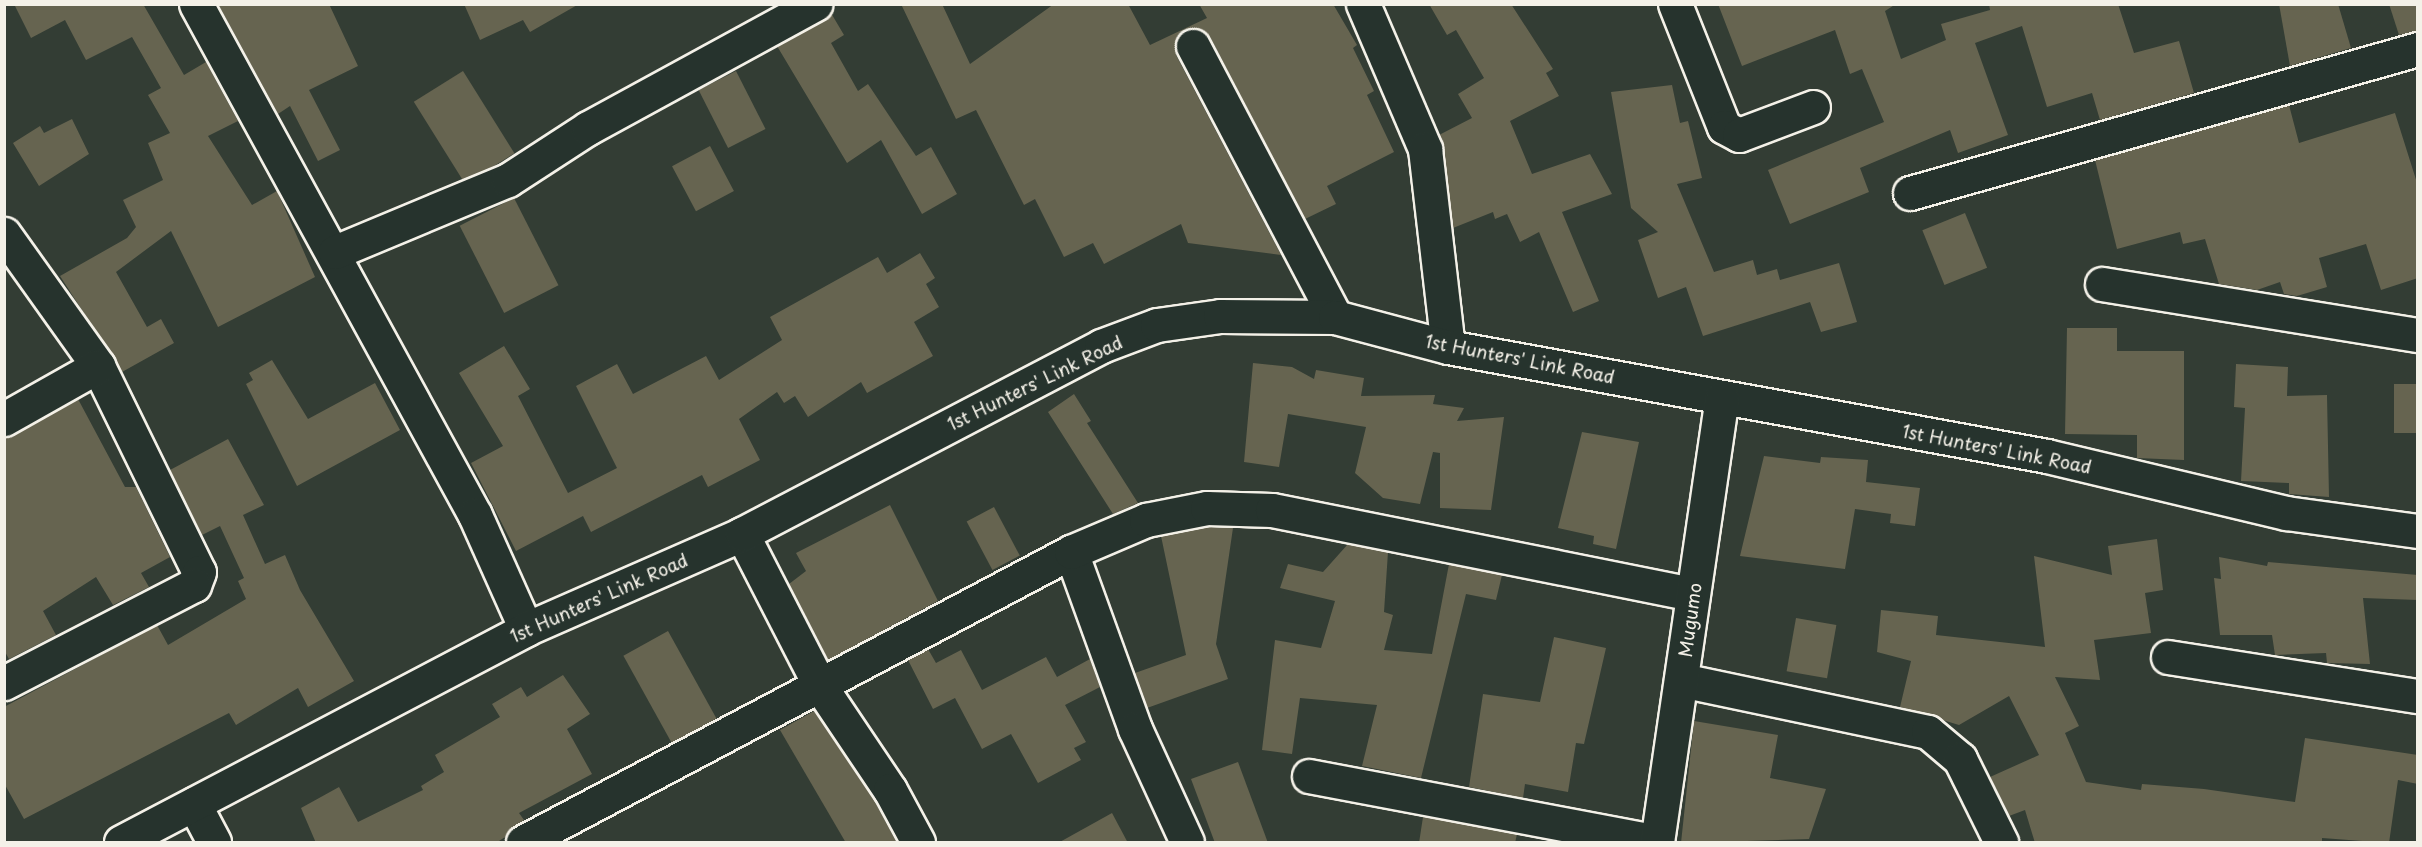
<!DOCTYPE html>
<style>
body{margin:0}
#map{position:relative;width:2422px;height:847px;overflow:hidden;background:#333d34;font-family:"Playpen Sans",sans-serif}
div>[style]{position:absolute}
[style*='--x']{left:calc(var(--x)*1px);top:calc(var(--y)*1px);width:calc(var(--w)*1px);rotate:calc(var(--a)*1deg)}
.building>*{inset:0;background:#666450;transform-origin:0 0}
.roads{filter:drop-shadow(2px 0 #f4f1e8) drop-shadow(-2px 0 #f4f1e8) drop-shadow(0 2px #f4f1e8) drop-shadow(0 -2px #f4f1e8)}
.street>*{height:33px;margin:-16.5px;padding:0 16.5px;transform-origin:16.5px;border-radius:16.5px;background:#26332d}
span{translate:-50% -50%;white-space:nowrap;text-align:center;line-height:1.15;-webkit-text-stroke:4.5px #26332d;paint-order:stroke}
.street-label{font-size:18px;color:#f4f1e8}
.frame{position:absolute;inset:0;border:6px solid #f4f1e8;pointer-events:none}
</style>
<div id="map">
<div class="building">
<i style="clip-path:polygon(14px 4px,143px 4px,184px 75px,206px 62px,238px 121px,208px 136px,252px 205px,277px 191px,315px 277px,218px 327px,171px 231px,116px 272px,147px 327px,161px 319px,174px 343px,122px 372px,60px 276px,127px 238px,136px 227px,123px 200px,163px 180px,148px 143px,170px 133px,148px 95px,161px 88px,132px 37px,86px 60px,65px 20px,31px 38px)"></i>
<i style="clip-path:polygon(218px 4px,329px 4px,358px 66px,309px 90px,340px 150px,318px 161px,290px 106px,278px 114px)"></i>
<i style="clip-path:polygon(464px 4px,579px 4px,530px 32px,523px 20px,480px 40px)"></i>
<i style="clip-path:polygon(901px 4px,942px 4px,970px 64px,1054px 4px,1128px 4px,1150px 45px,1207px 18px,1199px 4px,1333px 4px,1357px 45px,1353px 48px,1374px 91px,1367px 95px,1394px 152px,1327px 186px,1336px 204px,1305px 219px,1210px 37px,1203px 30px,1185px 29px,1177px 36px,1176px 55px,1281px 255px,1188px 243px,1181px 224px,1104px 264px,1093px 243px,1064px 257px,1035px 199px,1024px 205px,976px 110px,956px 119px)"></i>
<i style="clip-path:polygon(1429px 4px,1511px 4px,1553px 69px,1546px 73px,1559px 96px,1510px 121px,1532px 174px,1590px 154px,1612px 194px,1562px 212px,1599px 301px,1573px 312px,1539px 232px,1520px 242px,1507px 214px,1495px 219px,1493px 212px,1453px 228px,1439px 135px,1472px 118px,1458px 94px,1484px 78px,1456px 30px,1447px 35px)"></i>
<i style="clip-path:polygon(1718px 4px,1896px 4px,1885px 11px,1901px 59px,1946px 40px,1941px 24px,1990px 10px,1989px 4px,2118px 4px,2134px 53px,2179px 41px,2194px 93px,2100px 120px,2092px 93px,2047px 107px,2022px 26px,1975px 43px,2008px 135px,1958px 153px,1950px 130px,1860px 168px,1869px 192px,1790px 224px,1768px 170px,1884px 122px,1862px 69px,1850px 74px,1835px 30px,1742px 66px)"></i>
<i style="clip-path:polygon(2279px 4px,2338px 4px,2351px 48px,2290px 66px)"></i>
<i style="clip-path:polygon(2389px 4px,2418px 4px,2418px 31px,2399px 35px)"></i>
<i style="clip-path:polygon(831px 13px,844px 35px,831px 43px,858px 91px,868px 84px,916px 156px,931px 147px,957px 194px,922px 214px,881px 140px,847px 163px,777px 46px)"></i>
<i style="left:463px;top:71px;width:97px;height:58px;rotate:58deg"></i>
<i style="left:736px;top:71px;width:65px;height:42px;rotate:63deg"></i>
<i style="clip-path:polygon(1672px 85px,1680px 123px,1688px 121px,1702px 178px,1677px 184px,1714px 272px,1753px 260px,1757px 275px,1777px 269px,1780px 280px,1839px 263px,1857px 322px,1821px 332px,1810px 302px,1703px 336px,1686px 287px,1658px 298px,1638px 240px,1658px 232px,1631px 208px,1611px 92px)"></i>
<i style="clip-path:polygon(2289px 105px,2299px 143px,2395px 113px,2418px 186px,2418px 278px,2381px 290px,2366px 244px,2319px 258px,2327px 287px,2297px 296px,2284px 294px,2280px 282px,2257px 290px,2219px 284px,2205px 239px,2183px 244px,2180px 232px,2117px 249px,2095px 160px)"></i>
<i style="clip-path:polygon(72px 119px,89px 154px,39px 186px,13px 143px,40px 126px,44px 133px)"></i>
<i style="left:710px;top:146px;width:51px;height:43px;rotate:62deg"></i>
<i style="left:514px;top:198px;width:98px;height:61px;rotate:63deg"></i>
<i style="left:1965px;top:213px;width:59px;height:46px;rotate:68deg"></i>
<i style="clip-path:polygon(920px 253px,935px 278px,926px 284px,939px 307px,914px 322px,933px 356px,867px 393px,861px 382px,808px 417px,795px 396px,784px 403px,777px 392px,739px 419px,760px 460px,708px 487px,702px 475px,591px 532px,583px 516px,516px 551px,471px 463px,503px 446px,459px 373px,504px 346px,530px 389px,518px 396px,568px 493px,617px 468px,576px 386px,617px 364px,633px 394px,706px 356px,719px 380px,782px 340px,770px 317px,878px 257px,887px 273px)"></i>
<i style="clip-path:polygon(2067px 328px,2117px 328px,2117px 351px,2184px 351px,2184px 460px,2137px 458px,2137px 435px,2065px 434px)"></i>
<i style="clip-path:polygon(272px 360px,308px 419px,375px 383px,400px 430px,297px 486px,246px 384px,253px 380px,249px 373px)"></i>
<i style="clip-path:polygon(1253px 363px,1292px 367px,1314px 379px,1316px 370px,1364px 378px,1361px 396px,1435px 395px,1433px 404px,1464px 408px,1457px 421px,1504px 417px,1491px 510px,1440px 508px,1440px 453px,1433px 452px,1420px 504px,1383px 498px,1355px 473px,1366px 427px,1288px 414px,1279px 467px,1244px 462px)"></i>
<i style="clip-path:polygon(2236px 364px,2288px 367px,2287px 396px,2327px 395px,2329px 497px,2289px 494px,2289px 483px,2241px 481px,2245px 408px,2234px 407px)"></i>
<i style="left:2394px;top:384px;width:24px;height:49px"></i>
<i style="clip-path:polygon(1074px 394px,1091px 421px,1087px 423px,1138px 503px,1113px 514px,1048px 412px)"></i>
<i style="clip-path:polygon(78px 399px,125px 487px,136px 487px,170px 557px,141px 573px,149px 587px,113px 605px,96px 577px,43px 611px,56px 635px,9px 659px,4px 650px,4px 438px)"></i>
<i style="clip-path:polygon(1582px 432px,1639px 442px,1616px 549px,1593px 544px,1594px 536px,1558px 528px)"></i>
<i style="clip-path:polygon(228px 439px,264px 505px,243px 515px,265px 564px,285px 555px,300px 590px,354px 681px,308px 707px,298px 688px,236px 725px,229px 713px,24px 819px,4px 783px,4px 707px,157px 625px,168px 645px,246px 599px,238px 581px,244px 578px,220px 526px,202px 535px,170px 470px)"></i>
<i style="clip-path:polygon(1764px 456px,1820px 463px,1821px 457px,1868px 460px,1866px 482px,1920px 488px,1915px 526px,1890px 523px,1891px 514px,1855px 509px,1845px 569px,1740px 556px)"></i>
<i style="clip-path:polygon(890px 505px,938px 601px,828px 660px,789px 584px,806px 571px,796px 553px)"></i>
<i style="left:994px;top:507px;width:55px;height:31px;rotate:62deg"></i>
<i style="clip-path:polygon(1209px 527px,1233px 528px,1216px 644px,1228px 679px,1147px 708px,1135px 673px,1186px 655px,1161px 536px)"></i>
<i style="clip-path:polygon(2157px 539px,2163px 590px,2145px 593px,2151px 633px,2094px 640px,2100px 680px,2055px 677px,2079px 726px,2065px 733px,2086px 782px,2141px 790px,2142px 784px,2204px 789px,2295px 802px,2305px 738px,2418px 755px,2418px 784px,2398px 780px,2389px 843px,2322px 838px,2322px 843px,2035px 843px,2025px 810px,2009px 816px,1990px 777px,2039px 755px,2009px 696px,1959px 725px,1900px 707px,1911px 661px,1877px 652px,1881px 610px,1938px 616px,1936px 635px,2045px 647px,2034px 556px,2112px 575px,2108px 546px)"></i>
<i style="clip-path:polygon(1348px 544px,1388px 552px,1384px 612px,1393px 615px,1384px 650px,1432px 654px,1449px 564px,1502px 575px,1496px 600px,1466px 594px,1421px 778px,1362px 766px,1377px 705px,1300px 698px,1292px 754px,1262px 750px,1275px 640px,1321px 648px,1335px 601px,1280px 588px,1288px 564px,1323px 572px)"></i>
<i style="clip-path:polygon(2219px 557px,2267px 566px,2268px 562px,2418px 575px,2418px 600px,2363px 598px,2370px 664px,2327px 663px,2326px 653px,2275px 655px,2272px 635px,2220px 635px,2214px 578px,2221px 579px)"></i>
<i style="left:1796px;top:618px;width:41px;height:54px;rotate:10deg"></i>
<i style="left:668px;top:631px;width:100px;height:51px;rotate:61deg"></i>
<i style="clip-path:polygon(1554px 637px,1606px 648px,1584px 744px,1576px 743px,1568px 792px,1525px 784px,1523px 798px,1469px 787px,1483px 694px,1540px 702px)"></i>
<i style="clip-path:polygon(928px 649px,936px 663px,961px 650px,982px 690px,1046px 657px,1057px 677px,1090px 659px,1100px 687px,1065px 705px,1086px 742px,1074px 748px,1081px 760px,1038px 783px,1011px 734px,982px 749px,955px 698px,933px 709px,908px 660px)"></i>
<i style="clip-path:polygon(563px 675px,590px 714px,567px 729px,592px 774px,519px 813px,524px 820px,505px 837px,496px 843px,316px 843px,301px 808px,339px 787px,358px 822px,423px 790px,421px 786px,444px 772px,435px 755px,500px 717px,492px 704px,521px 687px,527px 697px)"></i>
<i style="clip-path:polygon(814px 711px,874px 800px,897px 843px,846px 843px,780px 730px)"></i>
<i style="clip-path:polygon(1694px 721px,1778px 735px,1770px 778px,1826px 789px,1809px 839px,1681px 843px)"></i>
<i style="clip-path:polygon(1238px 762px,1268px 843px,1215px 843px,1191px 779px)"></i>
<i style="clip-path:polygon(1112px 813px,1128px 843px,1058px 843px)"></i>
<i style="clip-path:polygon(1423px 817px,1517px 834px,1515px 843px,1419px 843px)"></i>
</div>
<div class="roads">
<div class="street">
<i style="--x:196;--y:4;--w:582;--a:61.37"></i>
<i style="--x:475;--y:515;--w:125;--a:65.9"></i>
<i style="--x:1363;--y:4;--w:158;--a:66.8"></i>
<i style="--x:1425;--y:149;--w:199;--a:83.4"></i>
<i style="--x:1675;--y:4;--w:132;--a:68.3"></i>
<i style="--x:1724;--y:127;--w:17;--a:28"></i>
<i style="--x:1739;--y:135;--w:79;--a:-20.7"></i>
<i style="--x:1193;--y:46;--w:306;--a:62.3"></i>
<i style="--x:1910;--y:193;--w:528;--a:-15.83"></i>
<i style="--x:4;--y:234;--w:162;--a:54.5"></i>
<i style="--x:98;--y:366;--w:229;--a:63.9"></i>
<i style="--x:199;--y:572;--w:14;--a:111"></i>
<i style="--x:194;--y:585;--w:214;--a:152.7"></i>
<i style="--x:335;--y:252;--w:187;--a:-22.6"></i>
<i style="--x:508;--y:180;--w:95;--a:-33"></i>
<i style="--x:588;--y:128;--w:259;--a:-28.6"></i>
<i style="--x:2102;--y:284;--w:320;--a:9.2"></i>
<i style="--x:4;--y:419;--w:108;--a:-29.4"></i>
<i style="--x:742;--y:534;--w:171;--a:62.8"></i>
<i style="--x:820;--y:686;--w:125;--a:56.1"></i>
<i style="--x:890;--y:790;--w:59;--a:61.7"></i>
<i style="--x:1071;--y:552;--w:188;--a:70.1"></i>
<i style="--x:1135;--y:729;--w:124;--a:65.3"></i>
<i style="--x:2168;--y:657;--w:253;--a:8.9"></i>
<i style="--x:1681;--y:680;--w:252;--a:11.9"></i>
<i style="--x:1928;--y:732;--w:42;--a:40.2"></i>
<i style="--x:1960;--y:759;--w:93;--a:63.7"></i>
<i style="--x:1309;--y:776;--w:354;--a:10.7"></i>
<i style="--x:194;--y:804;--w:43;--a:62.2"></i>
<i style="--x:121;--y:842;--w:458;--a:-27.7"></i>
<i style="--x:526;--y:629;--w:236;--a:-23.7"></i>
<i style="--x:742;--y:534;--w:405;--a:-27.6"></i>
<i style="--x:1101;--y:346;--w:60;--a:-20.6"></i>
<i style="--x:1157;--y:325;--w:64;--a:-8.1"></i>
<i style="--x:1220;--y:316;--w:115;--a:0.5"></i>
<i style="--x:1335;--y:317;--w:117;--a:14.9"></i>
<i style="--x:1448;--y:347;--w:609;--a:10.31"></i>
<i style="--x:2047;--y:456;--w:246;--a:13.4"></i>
<i style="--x:2286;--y:513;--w:133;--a:7.8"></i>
<i style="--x:523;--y:842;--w:620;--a:-27.89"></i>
<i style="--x:1071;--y:552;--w:82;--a:-23.1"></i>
<i style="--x:1146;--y:520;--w:62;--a:-11.1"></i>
<i style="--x:1207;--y:508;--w:65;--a:1.8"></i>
<i style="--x:1272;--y:510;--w:429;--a:11.3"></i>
<i style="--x:1657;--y:842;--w:449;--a:-81.7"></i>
</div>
</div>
<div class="street-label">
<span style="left:1520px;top:359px;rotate:11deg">1st Hunters' Link Road</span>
<span style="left:1035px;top:383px;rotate:-26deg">1st Hunters' Link Road</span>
<span style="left:1997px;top:449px;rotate:11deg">1st Hunters' Link Road</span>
<span style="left:599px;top:598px;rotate:-24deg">1st Hunters' Link Road</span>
<span style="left:1690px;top:620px;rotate:-82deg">Mugumo</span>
</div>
<div class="frame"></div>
</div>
